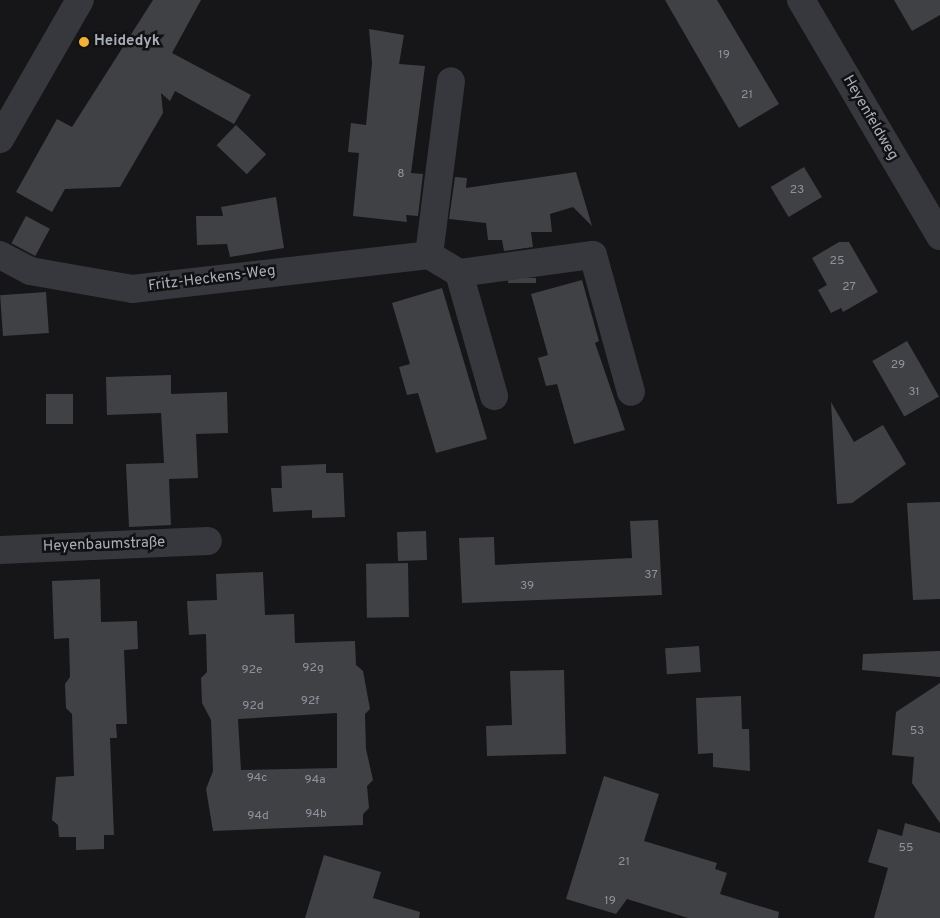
<!DOCTYPE html>
<meta charset="utf-8">
<style>
body{margin:0}
#map{position:relative;width:940px;height:918px;overflow:hidden;background:#161618;font-family:Overpass,sans-serif}
div>[style]{position:absolute}
[style*='--x']{left:calc(var(--x)*1px);top:calc(var(--y)*1px);width:calc(var(--w)*1px);rotate:calc(var(--a)*1deg)}
.building>*{inset:0;background:#404145;transform-origin:0 0}
.minor>*{height:28px;margin:-14px;padding:0 14px;transform-origin:14px;border-radius:14px;background:#37383d}
.dots>*{width:14px;height:14px;translate:-50% -50%;box-sizing:border-box;border:2px solid #111113;border-radius:50%}
span{translate:-50% -50%;white-space:nowrap;text-align:center;line-height:1.15;-webkit-text-stroke:5px #111113;paint-order:stroke}
.number-label{font-size:12px;color:#8e929b}
.number-label span{-webkit-text-stroke-width:0}
.poi-label{font-size:15px;color:#a8adb8;font-weight:700}
.left{translate:0 -50%;text-align:left}
.street-label{font-size:15px;color:#a8adb8}
</style>
<div id="map">
<div class="building">
<i style="clip-path:polygon(153px 0,201px 0,172px 53px,251px 95px,234px 124px,175px 91px,170px 101px,161px 93px,163px 113px,120px 187px,65px 189px,52px 212px,16px 192px,57px 119px,72px 127px)"></i>
<i style="clip-path:polygon(665px 0,717px 0,779px 104px,739px 128px)"></i>
<i style="clip-path:polygon(894px 0,940px 0,940px 15px,912px 31px)"></i>
<i style="clip-path:polygon(369px 29px,404px 35px,399px 64px,425px 66px,411px 173px,423px 174px,418px 216px,406px 215px,407px 222px,353px 216px,359px 153px,348px 152px,351px 123px,366px 125px,372px 63px)"></i>
<i style="left:236px;top:125px;width:42px;height:28px;rotate:44deg"></i>
<i style="left:804px;top:167px;width:35px;height:39px;rotate:59deg"></i>
<i style="clip-path:polygon(576px 172px,592px 226px,573px 207px,550px 214px,552px 232px,531px 232px,533px 247px,504px 251px,502px 240px,488px 240px,486px 223px,449px 219px,455px 177px,467px 178px,466px 188px)"></i>
<i style="clip-path:polygon(276px 197px,284px 248px,230px 257px,227px 244px,197px 245px,196px 216px,223px 216px,221px 207px)"></i>
<i style="left:26px;top:216px;width:27px;height:31px;rotate:28deg"></i>
<i style="clip-path:polygon(839px 242px,849px 242px,878px 292px,843px 312px,841px 308px,831px 313px,818px 290px,827px 285px,812px 258px)"></i>
<i style="left:536px;top:278px;width:5px;height:28px;rotate:90deg"></i>
<i style="clip-path:polygon(582px 280px,599px 341px,595px 343px,625px 430px,574px 444px,557px 384px,546px 386px,538px 358px,548px 355px,531px 294px)"></i>
<i style="clip-path:polygon(442px 288px,487px 439px,436px 453px,418px 393px,407px 395px,399px 367px,410px 364px,392px 303px)"></i>
<i style="left:46px;top:292px;width:41px;height:46px;rotate:86deg"></i>
<i style="left:907px;top:341px;width:64px;height:40px;rotate:60deg"></i>
<i style="clip-path:polygon(171px 375px,171px 394px,227px 392px,228px 433px,196px 434px,198px 478px,169px 479px,171px 525px,129px 527px,126px 464px,164px 463px,161px 413px,107px 415px,106px 377px)"></i>
<i style="left:46px;top:394px;width:27px;height:30px"></i>
<i style="clip-path:polygon(831px 402px,854px 442px,883px 425px,906px 464px,852px 503px,837px 504px)"></i>
<i style="clip-path:polygon(326px 464px,326px 473px,343px 473px,345px 517px,312px 518px,312px 510px,273px 512px,271px 488px,282px 488px,281px 466px)"></i>
<i style="clip-path:polygon(940px 502px,940px 599px,913px 600px,907px 503px)"></i>
<i style="clip-path:polygon(658px 520px,662px 595px,462px 603px,459px 538px,494px 537px,495px 565px,632px 558px,630px 521px)"></i>
<i style="left:426px;top:531px;width:29px;height:29px;rotate:88deg"></i>
<i style="left:408px;top:563px;width:54px;height:42px;rotate:89deg"></i>
<i style="clip-path:polygon(evenodd,263px 572px,265px 615px,294px 614px,295px 643px,355px 641px,356px 665px,363px 671px,370px 709px,365px 714px,366px 749px,373px 780px,367px 786px,369px 808px,363px 814px,363px 825px,213px 831px,206px 789px,213px 771px,211px 720px,202px 703px,201px 678px,207px 672px,206px 634px,189px 635px,187px 601px,217px 600px,216px 574px,263px 572px,337px 713px,337px 768px,241px 770px,238px 719px,337px 713px)"></i>
<i style="clip-path:polygon(100px 579px,101px 622px,137px 621px,138px 649px,124px 650px,127px 724px,116px 724px,117px 738px,110px 738px,114px 835px,104px 835px,104px 849px,76px 850px,76px 837px,59px 837px,58px 825px,52px 820px,56px 777px,74px 776px,72px 714px,66px 708px,65px 684px,70px 677px,69px 638px,54px 639px,52px 581px)"></i>
<i style="left:699px;top:646px;width:26px;height:34px;rotate:86deg"></i>
<i style="clip-path:polygon(940px 651px,940px 677px,862px 670px,863px 654px)"></i>
<i style="clip-path:polygon(564px 670px,566px 754px,487px 756px,486px 726px,512px 725px,510px 671px)"></i>
<i style="clip-path:polygon(940px 683px,940px 823px,912px 783px,914px 757px,892px 755px,896px 712px)"></i>
<i style="clip-path:polygon(741px 696px,742px 729px,749px 729px,750px 771px,713px 767px,713px 753px,698px 754px,696px 698px)"></i>
<i style="clip-path:polygon(604px 776px,659px 794px,644px 841px,717px 863px,715px 869px,727px 873px,720px 894px,779px 912px,778px 918px,688px 918px,627px 899px,616px 914px,566px 899px)"></i>
<i style="clip-path:polygon(905px 823px,940px 833px,940px 918px,874px 918px,888px 868px,868px 862px,878px 829px,902px 836px)"></i>
<i style="clip-path:polygon(324px 855px,381px 872px,373px 898px,420px 912px,419px 918px,305px 918px)"></i>
</div>
<div class="minor">
<i style="--x:801;--y:0;--w:274;--a:59.5"></i>
<i style="--x:0;--y:139;--w:160;--a:-60.1"></i>
<i style="--x:0;--y:255;--w:34;--a:28"></i>
<i style="--x:30;--y:271;--w:104;--a:10"></i>
<i style="--x:132;--y:289;--w:299;--a:-6.5"></i>
<i style="--x:429;--y:255;--w:175;--a:-82.8"></i>
<i style="--x:429;--y:255;--w:35;--a:31"></i>
<i style="--x:459;--y:273;--w:135;--a:-7.7"></i>
<i style="--x:593;--y:255;--w:142;--a:74.5"></i>
<i style="--x:459;--y:273;--w:128;--a:74.1"></i>
<i style="--x:0;--y:550;--w:208;--a:-2.5"></i>
</div>
<div class="dots">
<i style="left:84px;top:42px;background:#f2b134"></i>
</div>
<div class="number-label">
<span style="left:724px;top:56px">19</span>
<span style="left:747px;top:96px">21</span>
<span style="left:401px;top:175px">8</span>
<span style="left:797px;top:191px">23</span>
<span style="left:837px;top:262px">25</span>
<span style="left:849px;top:288px">27</span>
<span style="left:898px;top:366px">29</span>
<span style="left:914px;top:393px">31</span>
<span style="left:651px;top:576px">37</span>
<span style="left:527px;top:587px">39</span>
<span style="left:313px;top:669px">92g</span>
<span style="left:252px;top:671px">92e</span>
<span style="left:310px;top:702px">92f</span>
<span style="left:253px;top:707px">92d</span>
<span style="left:917px;top:732px">53</span>
<span style="left:257px;top:779px">94c</span>
<span style="left:315px;top:781px">94a</span>
<span style="left:316px;top:815px">94b</span>
<span style="left:258px;top:817px">94d</span>
<span style="left:906px;top:849px">55</span>
<span style="left:624px;top:863px">21</span>
<span style="left:610px;top:902px">19</span>
</div>
<div class="poi-label">
<span class="left" style="left:94px;top:42px">Heidedyk</span>
</div>
<div class="street-label">
<span style="left:870px;top:118px;rotate:60deg">Heyenfeldweg</span>
<span style="left:212px;top:279px;rotate:-7deg">Fritz-Heckens-Weg</span>
<span style="left:104px;top:545px;rotate:-2deg">Heyenbaumstraße</span>
</div>
</div>
